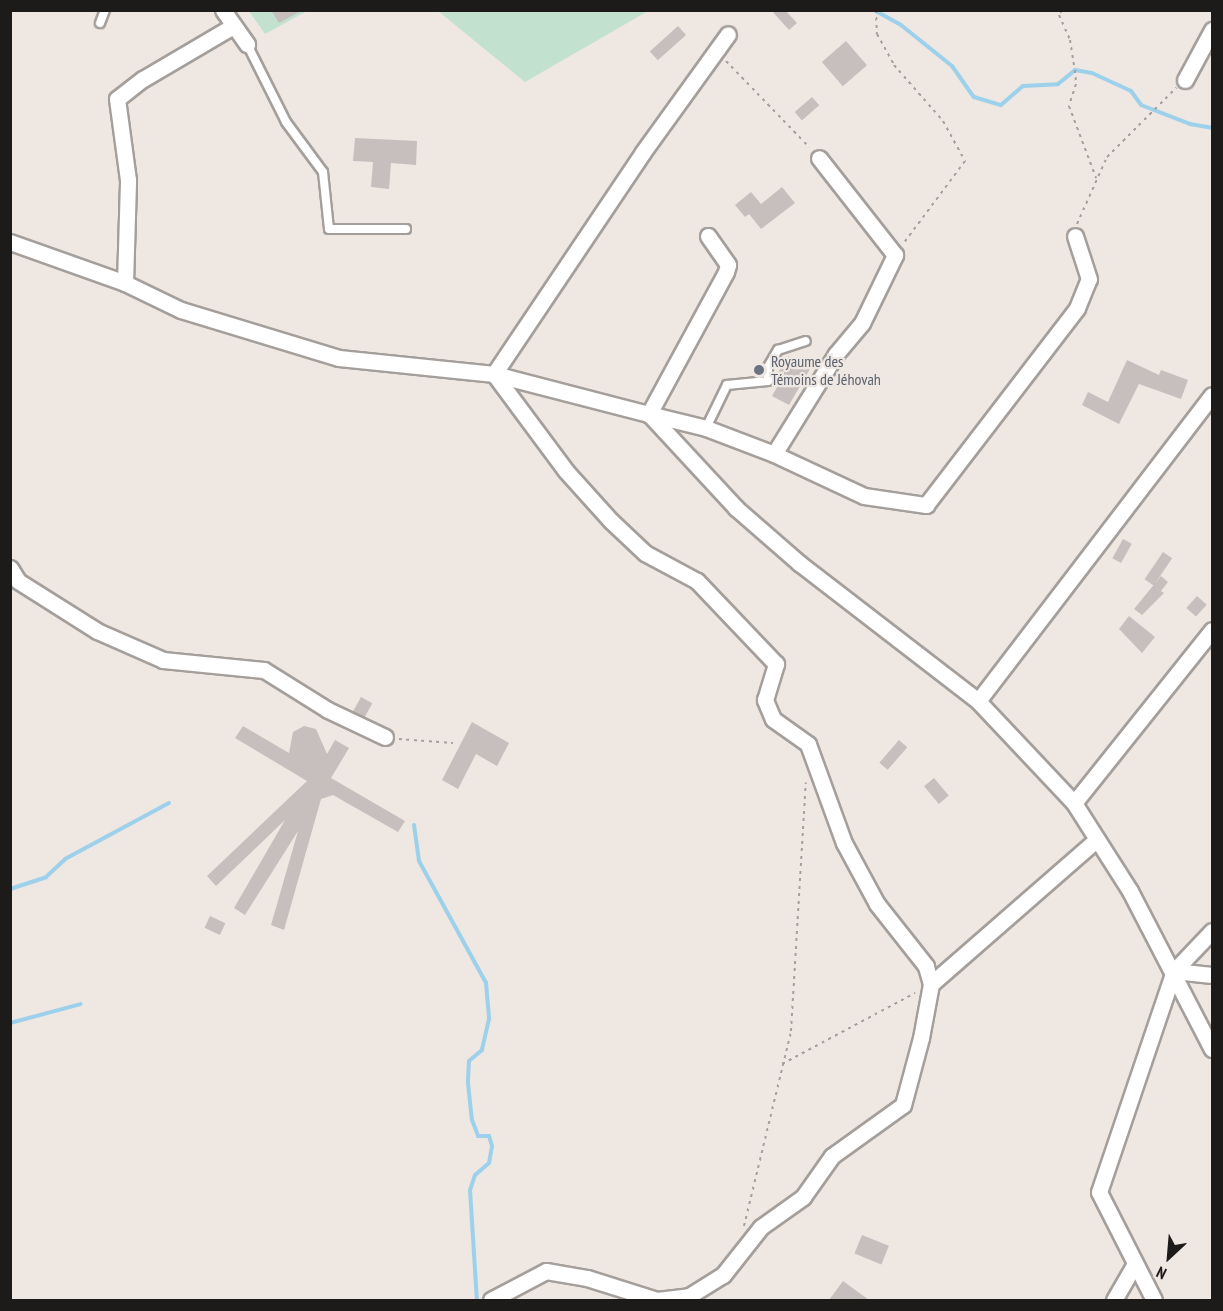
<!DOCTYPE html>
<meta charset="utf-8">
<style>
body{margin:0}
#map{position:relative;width:1223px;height:1311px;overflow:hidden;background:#eee7e2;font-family:"PT Sans Narrow",sans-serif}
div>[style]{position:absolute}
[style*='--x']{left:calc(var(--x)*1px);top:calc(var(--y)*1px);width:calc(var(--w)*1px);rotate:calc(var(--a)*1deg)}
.green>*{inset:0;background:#c2e1cf}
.stream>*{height:4px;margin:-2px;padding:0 2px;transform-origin:2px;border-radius:2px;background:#9dd1eb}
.building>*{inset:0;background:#c7bfbe;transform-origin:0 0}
.path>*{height:2px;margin-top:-1px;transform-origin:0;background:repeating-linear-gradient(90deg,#a6a09d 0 3px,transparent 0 7.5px)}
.roads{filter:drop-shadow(2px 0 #a59f9b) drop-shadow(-2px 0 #a59f9b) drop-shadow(0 2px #a59f9b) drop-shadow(0 -2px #a59f9b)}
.lane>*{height:8px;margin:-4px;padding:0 4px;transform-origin:4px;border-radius:4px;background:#fff}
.street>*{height:15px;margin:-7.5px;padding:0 7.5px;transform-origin:7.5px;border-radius:7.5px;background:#fff}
.dots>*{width:16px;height:16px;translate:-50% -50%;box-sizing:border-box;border:3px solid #eee7e2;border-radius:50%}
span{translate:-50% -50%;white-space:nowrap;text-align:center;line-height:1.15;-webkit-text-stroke:4.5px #eee7e2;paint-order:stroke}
.worship-label{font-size:16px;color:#5b616d}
.left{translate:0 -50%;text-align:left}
.frame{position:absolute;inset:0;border:12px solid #1d1b1a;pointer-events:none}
.north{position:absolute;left:1139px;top:1227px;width:60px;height:60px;-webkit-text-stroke:4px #eee7e2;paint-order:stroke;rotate:206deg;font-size:16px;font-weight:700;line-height:24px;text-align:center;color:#1d1b1a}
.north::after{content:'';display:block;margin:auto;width:21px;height:27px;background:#1d1b1a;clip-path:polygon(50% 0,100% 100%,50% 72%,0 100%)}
</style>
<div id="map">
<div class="green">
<i style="clip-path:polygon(249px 11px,307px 11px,265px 34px)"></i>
<i style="clip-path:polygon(438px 11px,648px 11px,525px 82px)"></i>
</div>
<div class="stream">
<i style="--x:874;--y:10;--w:31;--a:29"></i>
<i style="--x:901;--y:25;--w:65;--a:38.8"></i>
<i style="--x:952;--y:66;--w:38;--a:55"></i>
<i style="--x:974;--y:97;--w:28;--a:17"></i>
<i style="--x:1001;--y:105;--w:29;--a:-41"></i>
<i style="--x:1023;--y:86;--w:35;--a:-3"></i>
<i style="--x:1058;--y:84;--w:22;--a:-39"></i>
<i style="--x:1075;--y:70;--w:17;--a:10"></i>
<i style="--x:1092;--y:73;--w:43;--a:24.8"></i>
<i style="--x:1131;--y:91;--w:17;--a:54"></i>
<i style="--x:1141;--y:105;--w:53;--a:21.2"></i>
<i style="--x:1190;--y:124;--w:22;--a:10"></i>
<i style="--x:414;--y:825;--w:36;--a:82"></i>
<i style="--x:419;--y:861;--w:139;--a:61.2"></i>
<i style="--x:486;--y:983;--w:36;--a:85"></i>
<i style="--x:489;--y:1019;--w:32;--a:103"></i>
<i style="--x:482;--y:1050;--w:17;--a:140"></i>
<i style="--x:469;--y:1061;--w:22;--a:93"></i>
<i style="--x:468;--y:1083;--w:37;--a:84"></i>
<i style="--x:472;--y:1120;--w:17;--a:69"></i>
<i style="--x:478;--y:1136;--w:11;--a:0"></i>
<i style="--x:489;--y:1136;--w:10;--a:73"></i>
<i style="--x:492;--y:1146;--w:17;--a:100"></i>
<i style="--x:489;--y:1163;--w:18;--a:139"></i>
<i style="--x:475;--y:1175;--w:16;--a:108"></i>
<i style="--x:470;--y:1190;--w:110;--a:86.4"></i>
<i style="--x:10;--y:889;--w:38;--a:-18"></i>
<i style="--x:46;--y:877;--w:26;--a:-43"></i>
<i style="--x:65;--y:859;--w:118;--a:-28.3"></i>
<i style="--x:10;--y:1023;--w:73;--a:-15"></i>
</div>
<div class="building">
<i style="clip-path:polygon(271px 10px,303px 10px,279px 23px)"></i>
<i style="clip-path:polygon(771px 10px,785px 10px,797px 23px,789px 30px)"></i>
<i style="left:678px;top:26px;width:12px;height:38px;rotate:48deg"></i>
<i style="left:846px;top:41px;width:32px;height:32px;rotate:49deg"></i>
<i style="left:812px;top:97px;width:11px;height:23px;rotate:49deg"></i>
<i style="clip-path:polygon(355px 138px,417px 141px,416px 165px,391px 163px,389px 189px,371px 187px,373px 162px,353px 161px)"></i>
<i style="clip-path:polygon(782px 187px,795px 203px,761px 229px,749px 214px,745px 217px,735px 205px,751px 192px,761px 204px)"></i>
<i style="clip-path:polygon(788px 356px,810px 369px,789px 405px,772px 396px,783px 377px,777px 374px)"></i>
<i style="clip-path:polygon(1127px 360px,1159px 375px,1161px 370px,1188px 380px,1181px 399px,1139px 384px,1119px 424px,1082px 405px,1088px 392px,1108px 402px)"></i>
<i style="left:1123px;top:539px;width:10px;height:22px;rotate:29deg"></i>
<i style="left:1163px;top:552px;width:11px;height:33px;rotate:34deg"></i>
<i style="clip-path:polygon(1161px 576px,1168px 582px,1161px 591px,1164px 593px,1142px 615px,1134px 609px)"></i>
<i style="left:1197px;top:596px;width:13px;height:16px;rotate:42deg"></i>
<i style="clip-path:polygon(1129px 616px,1155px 637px,1142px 653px,1119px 629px)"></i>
<i style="left:361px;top:697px;width:13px;height:17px;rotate:29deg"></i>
<i style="clip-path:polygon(472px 722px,509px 743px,497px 766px,476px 754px,458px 789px,442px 780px)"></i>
<i style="clip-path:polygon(243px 726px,289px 753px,293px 732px,304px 726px,316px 729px,327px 754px,335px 740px,349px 748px,331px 778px,405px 821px,398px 832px,333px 795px,321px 799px,284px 930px,271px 925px,298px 831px,245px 915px,234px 908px,285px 820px,216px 886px,207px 876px,307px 781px,235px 738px)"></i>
<i style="left:899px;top:740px;width:11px;height:30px;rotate:41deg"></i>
<i style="left:934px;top:778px;width:23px;height:13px;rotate:50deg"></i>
<i style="left:210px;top:916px;width:17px;height:13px;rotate:25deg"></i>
<i style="left:862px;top:1235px;width:29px;height:20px;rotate:22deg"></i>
<i style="clip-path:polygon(843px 1281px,869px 1300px,829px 1300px)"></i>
</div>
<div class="path">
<i style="--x:876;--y:10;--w:24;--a:88"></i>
<i style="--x:877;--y:34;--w:35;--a:61"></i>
<i style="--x:894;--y:65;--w:74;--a:48.8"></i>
<i style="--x:943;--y:121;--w:46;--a:61.2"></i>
<i style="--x:965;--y:161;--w:104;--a:126.8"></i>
<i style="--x:1062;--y:10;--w:6;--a:121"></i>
<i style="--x:1059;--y:15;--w:27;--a:66"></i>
<i style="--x:1070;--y:40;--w:30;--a:81"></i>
<i style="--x:1075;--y:70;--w:14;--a:86"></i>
<i style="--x:1076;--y:84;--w:23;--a:108"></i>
<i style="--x:1069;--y:106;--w:77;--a:69.4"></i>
<i style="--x:726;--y:61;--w:120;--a:46"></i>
<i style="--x:1077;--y:224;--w:73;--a:-65.9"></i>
<i style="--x:1107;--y:157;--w:98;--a:-45"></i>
<i style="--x:399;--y:739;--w:54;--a:4.2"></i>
<i style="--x:782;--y:1064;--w:151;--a:-28.1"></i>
<i style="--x:744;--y:1226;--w:201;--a:-76.4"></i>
<i style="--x:791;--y:1031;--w:249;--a:-86.6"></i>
</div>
<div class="roads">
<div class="lane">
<i style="--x:100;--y:23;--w:14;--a:-69"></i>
<i style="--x:247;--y:44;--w:87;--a:63.4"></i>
<i style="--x:286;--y:122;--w:62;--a:53.5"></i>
<i style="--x:323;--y:172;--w:57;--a:84"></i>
<i style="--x:329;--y:229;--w:77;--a:0"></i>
<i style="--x:706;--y:428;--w:48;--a:-64"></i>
<i style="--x:727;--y:385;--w:41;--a:-5.6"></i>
<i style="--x:768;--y:381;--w:14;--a:-90"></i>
<i style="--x:768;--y:367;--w:20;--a:-60"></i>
<i style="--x:778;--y:350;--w:29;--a:-18"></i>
</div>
<div class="street">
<i style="--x:223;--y:10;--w:42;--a:54.8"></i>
<i style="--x:1185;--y:80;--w:57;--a:-61.6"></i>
<i style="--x:708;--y:236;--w:35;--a:55"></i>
<i style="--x:728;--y:265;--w:7;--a:106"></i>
<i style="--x:726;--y:272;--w:162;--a:118.5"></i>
<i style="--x:649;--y:414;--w:59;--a:13.8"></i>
<i style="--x:706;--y:428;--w:73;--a:20.9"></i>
<i style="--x:774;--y:454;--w:99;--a:25"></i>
<i style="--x:864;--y:496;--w:63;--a:8.3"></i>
<i style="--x:926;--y:505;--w:248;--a:-52.5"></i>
<i style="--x:1077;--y:308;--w:31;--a:-68"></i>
<i style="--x:1089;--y:279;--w:45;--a:-108"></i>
<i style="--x:10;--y:242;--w:122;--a:19.6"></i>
<i style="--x:125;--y:283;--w:62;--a:25.7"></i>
<i style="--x:181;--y:310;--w:165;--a:16.9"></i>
<i style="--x:339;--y:358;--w:156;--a:5.9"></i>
<i style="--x:494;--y:374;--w:160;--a:14.5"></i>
<i style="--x:649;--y:414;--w:128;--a:47.2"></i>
<i style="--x:736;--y:508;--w:84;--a:41.1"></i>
<i style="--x:799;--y:563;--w:226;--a:37.6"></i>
<i style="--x:978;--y:701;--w:140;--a:46.7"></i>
<i style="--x:1074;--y:803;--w:104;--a:57.5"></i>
<i style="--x:1130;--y:891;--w:178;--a:62.6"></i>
<i style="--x:125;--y:283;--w:103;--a:-88.3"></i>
<i style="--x:128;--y:180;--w:82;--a:-97.7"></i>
<i style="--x:117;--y:99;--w:33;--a:-38"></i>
<i style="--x:143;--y:79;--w:104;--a:-30.5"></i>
<i style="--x:774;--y:454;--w:118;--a:-58.2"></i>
<i style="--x:836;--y:354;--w:40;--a:-50"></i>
<i style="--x:862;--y:323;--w:76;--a:-64.1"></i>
<i style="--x:895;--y:255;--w:123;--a:-128.1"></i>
<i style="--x:10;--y:568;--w:15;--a:58"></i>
<i style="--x:18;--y:581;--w:93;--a:32.3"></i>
<i style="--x:97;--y:631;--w:72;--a:23.7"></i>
<i style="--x:163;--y:660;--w:101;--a:5.7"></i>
<i style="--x:264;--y:670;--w:75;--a:32"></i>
<i style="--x:328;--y:710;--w:63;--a:25.3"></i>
<i style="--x:978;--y:701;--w:385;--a:-52.6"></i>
<i style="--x:1074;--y:803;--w:221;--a:-51.4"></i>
<i style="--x:1174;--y:971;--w:38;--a:6"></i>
<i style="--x:931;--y:984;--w:220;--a:-41.1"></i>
<i style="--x:491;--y:1300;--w:62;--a:-27.8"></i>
<i style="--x:546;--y:1271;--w:42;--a:9.7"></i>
<i style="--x:587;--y:1278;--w:73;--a:17.4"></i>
<i style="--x:657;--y:1300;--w:32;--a:-7"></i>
<i style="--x:689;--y:1296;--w:40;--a:-32"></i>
<i style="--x:723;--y:1275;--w:61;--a:-51.6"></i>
<i style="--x:761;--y:1227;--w:52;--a:-35.5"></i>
<i style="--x:803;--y:1197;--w:50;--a:-54.7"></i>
<i style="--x:832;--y:1156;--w:87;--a:-35.7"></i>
<i style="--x:903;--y:1105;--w:69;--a:-75"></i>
<i style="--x:921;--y:1038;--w:55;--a:-79.5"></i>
<i style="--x:931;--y:984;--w:19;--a:-106"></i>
<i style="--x:926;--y:966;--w:79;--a:-128.3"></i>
<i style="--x:877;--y:904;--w:69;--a:-118.4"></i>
<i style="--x:844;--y:843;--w:105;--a:-110"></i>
<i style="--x:808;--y:744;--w:43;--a:-144.5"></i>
<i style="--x:773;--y:719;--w:21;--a:-113"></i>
<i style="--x:765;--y:700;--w:38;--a:-73"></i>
<i style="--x:776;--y:664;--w:115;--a:-133.6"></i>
<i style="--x:697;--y:581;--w:59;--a:-151.7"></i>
<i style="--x:645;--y:553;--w:47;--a:-136.7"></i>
<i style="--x:611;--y:521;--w:67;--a:-132"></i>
<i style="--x:566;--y:471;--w:121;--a:-126.6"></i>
<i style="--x:494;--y:374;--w:267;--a:-56.1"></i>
<i style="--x:643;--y:152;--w:145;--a:-54.2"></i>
<i style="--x:1114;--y:1300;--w:39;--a:-60"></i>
<i style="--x:1154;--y:1300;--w:121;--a:-117"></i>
<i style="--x:1099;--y:1192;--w:233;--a:-71.3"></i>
<i style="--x:1174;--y:971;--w:55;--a:-46.5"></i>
</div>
</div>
<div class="dots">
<i style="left:759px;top:370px;background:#6b7280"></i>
</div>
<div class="worship-label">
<span class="left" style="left:771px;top:370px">Royaume des<br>Témoins de Jéhovah</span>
</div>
<div class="frame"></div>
<div class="north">N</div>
</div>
